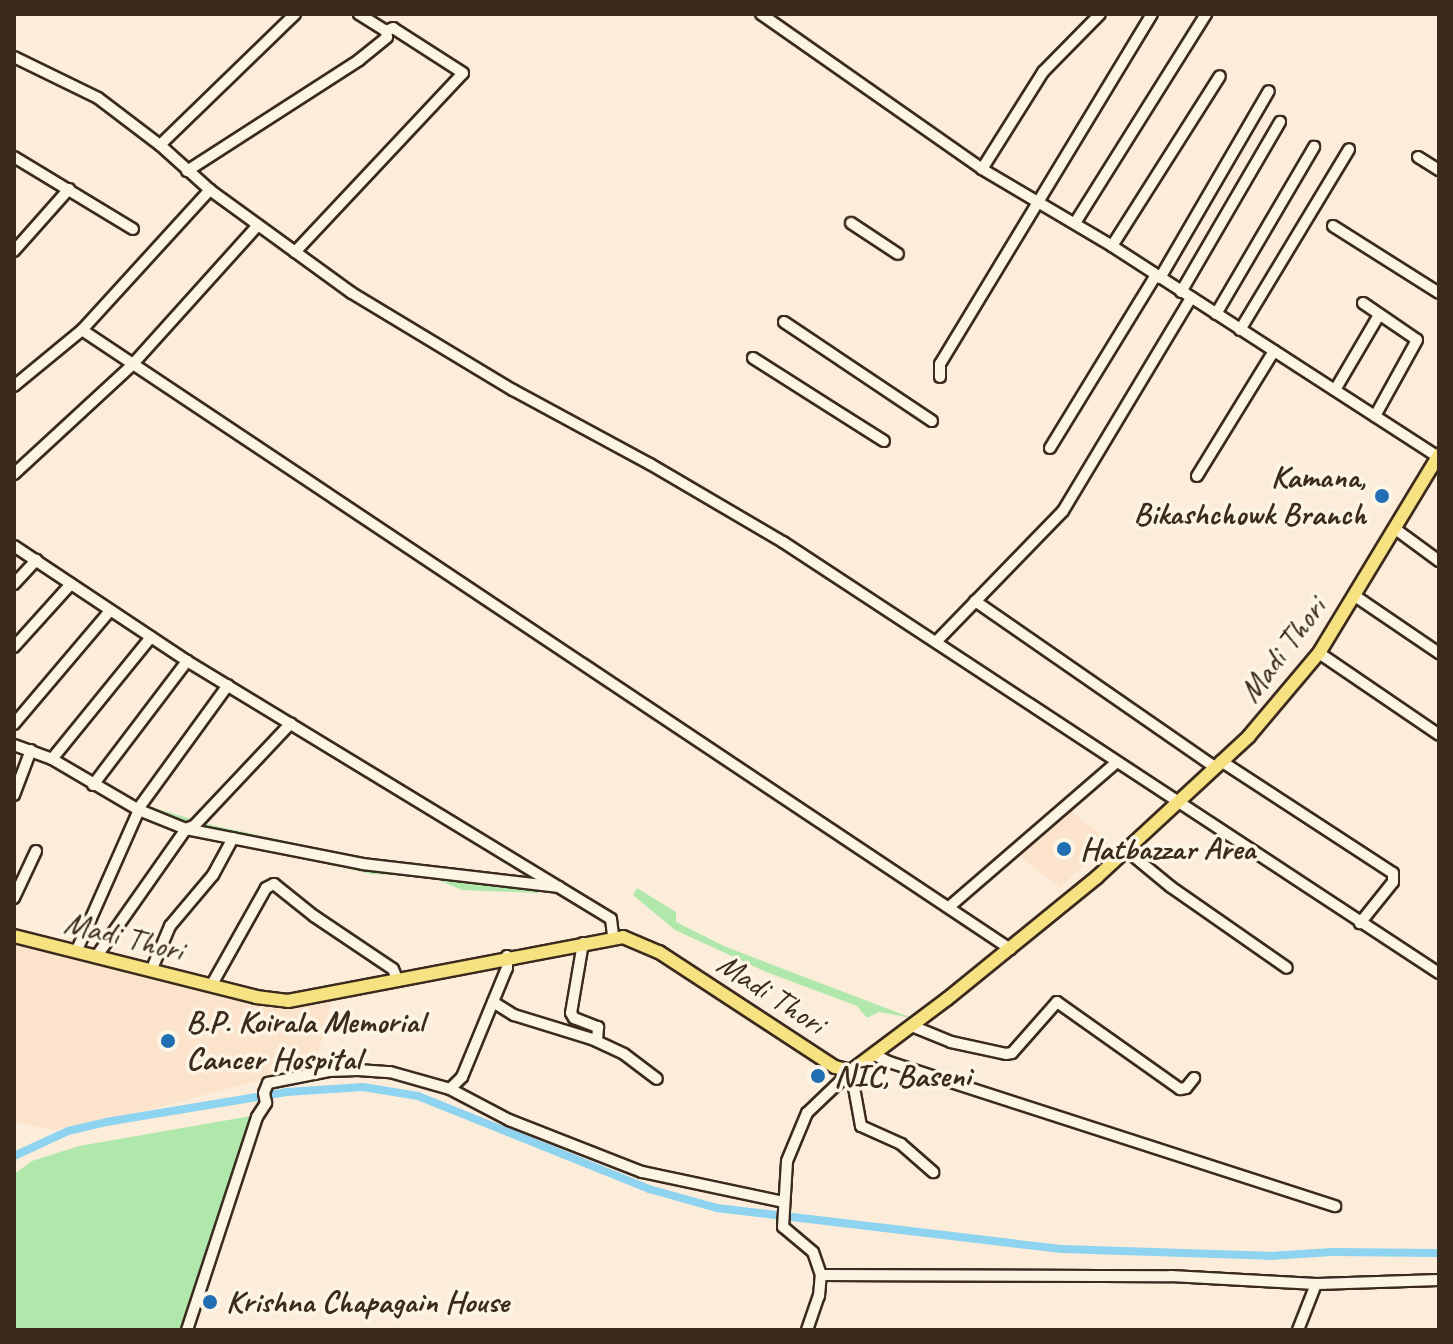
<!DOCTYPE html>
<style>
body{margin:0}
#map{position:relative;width:1453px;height:1344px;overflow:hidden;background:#fcedda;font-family:Caveat,sans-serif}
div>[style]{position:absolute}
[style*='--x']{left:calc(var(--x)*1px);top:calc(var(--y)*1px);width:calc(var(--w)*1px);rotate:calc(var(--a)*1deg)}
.built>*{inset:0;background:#fce3cc}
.green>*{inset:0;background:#b0e8ac}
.canal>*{height:8px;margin:-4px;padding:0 4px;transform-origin:4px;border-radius:4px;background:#8ed3f0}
.roads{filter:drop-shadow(2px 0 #3b2a1e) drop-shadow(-2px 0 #3b2a1e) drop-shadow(0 2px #3b2a1e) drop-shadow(0 -2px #3b2a1e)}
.minor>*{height:10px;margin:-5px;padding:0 5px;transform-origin:5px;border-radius:5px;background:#fcf5e5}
.major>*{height:12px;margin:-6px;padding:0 6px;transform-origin:6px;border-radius:6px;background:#f7e281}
.dots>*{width:22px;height:22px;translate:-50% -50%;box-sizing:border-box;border:4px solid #fcf5e5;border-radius:50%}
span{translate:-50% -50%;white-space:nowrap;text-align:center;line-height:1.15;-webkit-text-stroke:7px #fcf5e5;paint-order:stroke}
.poi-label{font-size:32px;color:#3b2a1e;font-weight:700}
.right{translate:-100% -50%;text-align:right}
.left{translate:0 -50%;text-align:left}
.street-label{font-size:32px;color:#3b2a1e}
.frame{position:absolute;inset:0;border:16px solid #3b2a1e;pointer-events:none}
</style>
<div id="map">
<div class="built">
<i style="clip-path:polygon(1072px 811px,1108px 842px,1060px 888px,1019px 856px)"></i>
<i style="clip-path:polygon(14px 944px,273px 1007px,333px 996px,315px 1066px,125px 1116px,51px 1130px,14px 1122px)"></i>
</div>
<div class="green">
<i style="clip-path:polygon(14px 741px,64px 759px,111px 789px,148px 806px,211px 825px,370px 859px,459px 869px,547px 886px,538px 893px,462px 890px,431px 877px,371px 874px,188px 833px,126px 810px,42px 761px,14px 752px)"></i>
<i style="clip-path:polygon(637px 888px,676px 912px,676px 922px,726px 947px,912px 1018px,879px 1012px,867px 1018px,857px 1006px,766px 972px,675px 930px,633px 895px)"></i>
<i style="clip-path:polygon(251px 1116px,180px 1330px,14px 1330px,14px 1174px,32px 1161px,79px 1146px)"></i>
</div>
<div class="canal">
<i style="--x:14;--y:1156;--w:60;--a:-24.8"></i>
<i style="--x:68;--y:1131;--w:39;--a:-13"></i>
<i style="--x:106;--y:1122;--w:183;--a:-9.4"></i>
<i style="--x:287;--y:1092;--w:76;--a:-3.8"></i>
<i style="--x:363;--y:1087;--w:56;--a:9.3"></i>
<i style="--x:418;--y:1096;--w:249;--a:21.9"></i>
<i style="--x:649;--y:1189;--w:71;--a:15.6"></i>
<i style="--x:717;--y:1208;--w:347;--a:6.8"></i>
<i style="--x:1062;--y:1249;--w:207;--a:1.9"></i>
<i style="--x:1269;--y:1256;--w:63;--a:-3.6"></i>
<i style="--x:1332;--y:1252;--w:107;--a:0.5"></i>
</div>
<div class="roads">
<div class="minor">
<i style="--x:761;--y:14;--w:270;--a:35"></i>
<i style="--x:982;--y:169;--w:151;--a:30.6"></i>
<i style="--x:1112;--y:246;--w:388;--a:32.9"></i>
<i style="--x:14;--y:57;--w:93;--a:26"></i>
<i style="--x:98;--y:98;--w:78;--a:37.2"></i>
<i style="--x:160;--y:145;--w:67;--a:42"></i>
<i style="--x:210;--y:190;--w:175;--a:36"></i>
<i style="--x:352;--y:293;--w:188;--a:31.1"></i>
<i style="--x:513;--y:390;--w:156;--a:28.4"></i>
<i style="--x:650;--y:464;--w:154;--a:30.4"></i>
<i style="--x:783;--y:542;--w:785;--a:33.31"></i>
<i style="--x:160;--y:145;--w:188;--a:-44.1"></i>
<i style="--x:14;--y:157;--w:139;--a:31.2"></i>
<i style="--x:1418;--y:157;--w:25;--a:32"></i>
<i style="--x:982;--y:169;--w:115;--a:-57.8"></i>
<i style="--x:1043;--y:72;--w:81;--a:-45.5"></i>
<i style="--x:187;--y:171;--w:205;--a:-32.8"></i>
<i style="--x:359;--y:60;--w:36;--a:-39"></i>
<i style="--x:387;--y:37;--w:6;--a:-99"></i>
<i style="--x:386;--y:31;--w:32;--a:-148"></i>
<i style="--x:851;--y:223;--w:56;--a:33.4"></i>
<i style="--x:1075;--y:223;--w:247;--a:-57.9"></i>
<i style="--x:1333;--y:226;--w:125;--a:32.3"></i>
<i style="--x:1112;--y:246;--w:201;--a:-57.6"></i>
<i style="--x:14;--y:251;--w:83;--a:-48.4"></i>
<i style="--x:295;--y:252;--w:245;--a:-46.8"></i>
<i style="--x:463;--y:73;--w:83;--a:-147.3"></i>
<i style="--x:393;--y:28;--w:8;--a:157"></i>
<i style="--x:1160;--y:278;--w:216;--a:-59.8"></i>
<i style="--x:1181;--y:292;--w:197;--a:-59.8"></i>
<i style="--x:1363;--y:303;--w:65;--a:34.4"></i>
<i style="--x:1417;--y:340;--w:87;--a:118.9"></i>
<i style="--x:1216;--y:314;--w:194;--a:-59.6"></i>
<i style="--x:784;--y:322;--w:178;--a:33.8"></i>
<i style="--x:82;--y:330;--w:1116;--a:33.7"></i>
<i style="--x:1240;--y:330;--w:211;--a:-58.9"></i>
<i style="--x:753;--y:358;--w:155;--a:32.4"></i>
<i style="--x:940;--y:377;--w:13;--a:-90"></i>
<i style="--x:940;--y:364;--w:409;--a:-58.8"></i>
<i style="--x:14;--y:386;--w:88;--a:-39.5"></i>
<i style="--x:82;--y:330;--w:190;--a:-47.6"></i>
<i style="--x:1335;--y:390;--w:87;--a:-59.6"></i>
<i style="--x:1050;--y:448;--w:203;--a:-58.5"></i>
<i style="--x:14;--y:474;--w:161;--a:-42.7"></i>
<i style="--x:132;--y:365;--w:188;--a:-48"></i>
<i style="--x:1197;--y:476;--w:147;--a:-58.4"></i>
<i style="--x:1394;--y:528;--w:56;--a:36.3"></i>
<i style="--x:14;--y:546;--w:208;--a:33.6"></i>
<i style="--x:187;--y:661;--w:496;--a:31.3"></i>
<i style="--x:611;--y:919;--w:17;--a:83"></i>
<i style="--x:14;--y:584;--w:33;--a:-47"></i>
<i style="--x:1355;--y:596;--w:102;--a:34.2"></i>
<i style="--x:975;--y:601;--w:292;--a:34.7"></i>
<i style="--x:936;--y:642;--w:182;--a:-45.9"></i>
<i style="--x:1063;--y:511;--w:249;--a:-59"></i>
<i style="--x:14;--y:647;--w:85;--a:-47.9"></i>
<i style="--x:1319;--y:653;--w:145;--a:34.3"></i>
<i style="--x:14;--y:724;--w:148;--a:-49.7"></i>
<i style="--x:14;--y:745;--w:40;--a:20.2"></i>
<i style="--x:52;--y:759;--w:101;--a:30.4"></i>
<i style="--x:139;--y:810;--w:51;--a:22"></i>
<i style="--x:186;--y:829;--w:180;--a:11.2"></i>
<i style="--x:363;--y:864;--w:197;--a:6.7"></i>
<i style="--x:52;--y:759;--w:157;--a:-50.9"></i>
<i style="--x:1221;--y:761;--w:205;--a:33.1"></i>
<i style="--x:1393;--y:873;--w:9;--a:90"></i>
<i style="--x:1393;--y:882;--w:53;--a:128.8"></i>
<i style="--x:93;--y:785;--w:156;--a:-52.8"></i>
<i style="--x:14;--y:795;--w:48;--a:-69.3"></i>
<i style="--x:138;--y:809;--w:153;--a:-54"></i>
<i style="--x:1126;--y:850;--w:58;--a:39.4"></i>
<i style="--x:1171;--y:887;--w:141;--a:34.9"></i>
<i style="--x:14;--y:898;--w:52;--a:-64.9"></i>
<i style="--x:949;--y:907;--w:221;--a:-40.8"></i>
<i style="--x:583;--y:943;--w:71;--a:99.7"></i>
<i style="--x:571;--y:1013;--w:6;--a:59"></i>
<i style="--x:574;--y:1018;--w:26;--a:21"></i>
<i style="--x:598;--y:1027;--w:14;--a:94"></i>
<i style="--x:76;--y:952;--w:155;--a:-66.1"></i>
<i style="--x:96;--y:957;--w:156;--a:-54.9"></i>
<i style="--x:186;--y:829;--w:9;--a:-21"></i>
<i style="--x:194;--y:826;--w:141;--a:-46.7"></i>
<i style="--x:151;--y:971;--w:49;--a:-67.1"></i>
<i style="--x:170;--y:926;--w:67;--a:-49.9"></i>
<i style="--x:213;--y:875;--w:42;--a:-61.6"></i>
<i style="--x:211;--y:986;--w:112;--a:-60.7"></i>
<i style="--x:266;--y:888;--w:9;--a:-27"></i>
<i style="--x:274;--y:884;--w:51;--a:38.7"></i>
<i style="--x:314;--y:916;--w:95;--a:33.9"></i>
<i style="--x:393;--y:969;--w:11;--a:68"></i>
<i style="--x:493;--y:1002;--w:25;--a:32"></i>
<i style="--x:514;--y:1015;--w:82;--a:17.1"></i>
<i style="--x:592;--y:1039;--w:35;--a:25"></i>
<i style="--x:624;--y:1054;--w:41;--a:37.1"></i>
<i style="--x:912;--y:1026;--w:42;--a:22.3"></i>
<i style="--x:951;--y:1042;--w:56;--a:12.3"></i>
<i style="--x:1006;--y:1054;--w:6;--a:-9"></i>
<i style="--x:1012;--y:1053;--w:68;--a:-48.6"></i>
<i style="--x:1057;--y:1002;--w:151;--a:35.3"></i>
<i style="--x:1180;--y:1089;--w:6;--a:-9"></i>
<i style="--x:1186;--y:1088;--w:13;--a:-51"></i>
<i style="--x:875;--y:1055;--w:16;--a:27"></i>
<i style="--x:889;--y:1062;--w:469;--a:17.9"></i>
<i style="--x:851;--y:1071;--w:56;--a:79.7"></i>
<i style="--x:861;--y:1126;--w:44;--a:24.2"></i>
<i style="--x:901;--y:1144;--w:43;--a:41.2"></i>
<i style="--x:450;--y:1089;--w:67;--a:27.7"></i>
<i style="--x:509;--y:1120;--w:143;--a:21.4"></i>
<i style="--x:642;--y:1172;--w:144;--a:12"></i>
<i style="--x:821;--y:1275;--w:350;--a:0.2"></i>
<i style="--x:1171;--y:1276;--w:145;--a:3.2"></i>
<i style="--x:1316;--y:1284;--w:123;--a:-1.9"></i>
<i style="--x:187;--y:1330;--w:224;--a:-71.8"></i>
<i style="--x:257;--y:1117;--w:17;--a:-57"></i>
<i style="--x:266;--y:1103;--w:10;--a:-101"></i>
<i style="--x:264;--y:1093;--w:11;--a:-68"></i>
<i style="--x:268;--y:1083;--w:62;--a:-11.1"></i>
<i style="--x:329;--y:1071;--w:29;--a:-2"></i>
<i style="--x:358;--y:1070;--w:32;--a:4"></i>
<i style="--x:390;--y:1072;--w:62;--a:15.8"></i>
<i style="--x:450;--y:1089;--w:17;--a:-45"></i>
<i style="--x:462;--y:1077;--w:118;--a:-67.6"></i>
<i style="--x:507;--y:968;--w:12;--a:-90"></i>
<i style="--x:807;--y:1330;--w:36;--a:-71"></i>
<i style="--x:819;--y:1296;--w:21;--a:-85"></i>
<i style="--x:821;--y:1275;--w:24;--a:-109"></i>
<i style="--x:813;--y:1252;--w:39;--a:-140"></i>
<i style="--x:783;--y:1227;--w:66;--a:-86.5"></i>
<i style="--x:787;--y:1161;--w:52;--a:-67.4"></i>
<i style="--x:807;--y:1113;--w:61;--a:-43.7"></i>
<i style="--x:1298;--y:1330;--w:49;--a:-68.6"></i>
</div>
<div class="major">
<i style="--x:14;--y:936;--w:250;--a:14.1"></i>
<i style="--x:256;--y:997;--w:32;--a:7"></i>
<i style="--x:288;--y:1001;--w:341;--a:-10.8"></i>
<i style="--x:623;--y:937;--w:39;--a:23"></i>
<i style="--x:659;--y:952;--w:210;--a:33.2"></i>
<i style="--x:835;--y:1067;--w:16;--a:14"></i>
<i style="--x:851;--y:1071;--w:120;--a:-36.9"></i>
<i style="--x:947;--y:999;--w:193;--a:-39.1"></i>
<i style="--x:1097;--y:877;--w:207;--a:-42.8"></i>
<i style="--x:1249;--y:736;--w:109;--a:-49.9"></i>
<i style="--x:1319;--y:653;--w:232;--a:-58.8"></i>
</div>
</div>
<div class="dots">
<i style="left:1382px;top:496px;background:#1f6fb2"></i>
<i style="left:1064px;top:849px;background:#1f6fb2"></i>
<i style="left:168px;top:1041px;background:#1f6fb2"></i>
<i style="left:818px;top:1076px;background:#1f6fb2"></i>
<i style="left:210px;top:1302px;background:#1f6fb2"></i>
</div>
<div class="poi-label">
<span class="right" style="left:1366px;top:496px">Kamana,<br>Bikashchowk Branch</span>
<span class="left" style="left:1080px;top:849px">Hatbazzar Area</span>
<span class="left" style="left:186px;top:1041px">B.P. Koirala Memorial<br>Cancer Hospital</span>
<span class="left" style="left:834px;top:1076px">NIC, Baseni</span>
<span class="left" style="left:226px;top:1302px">Krishna Chapagain House</span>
</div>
<div class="street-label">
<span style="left:1283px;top:650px;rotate:-53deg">Madi Thori</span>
<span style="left:124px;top:937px;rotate:14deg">Madi Thori</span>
<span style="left:771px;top:994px;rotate:33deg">Madi Thori</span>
</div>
<div class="frame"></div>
</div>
